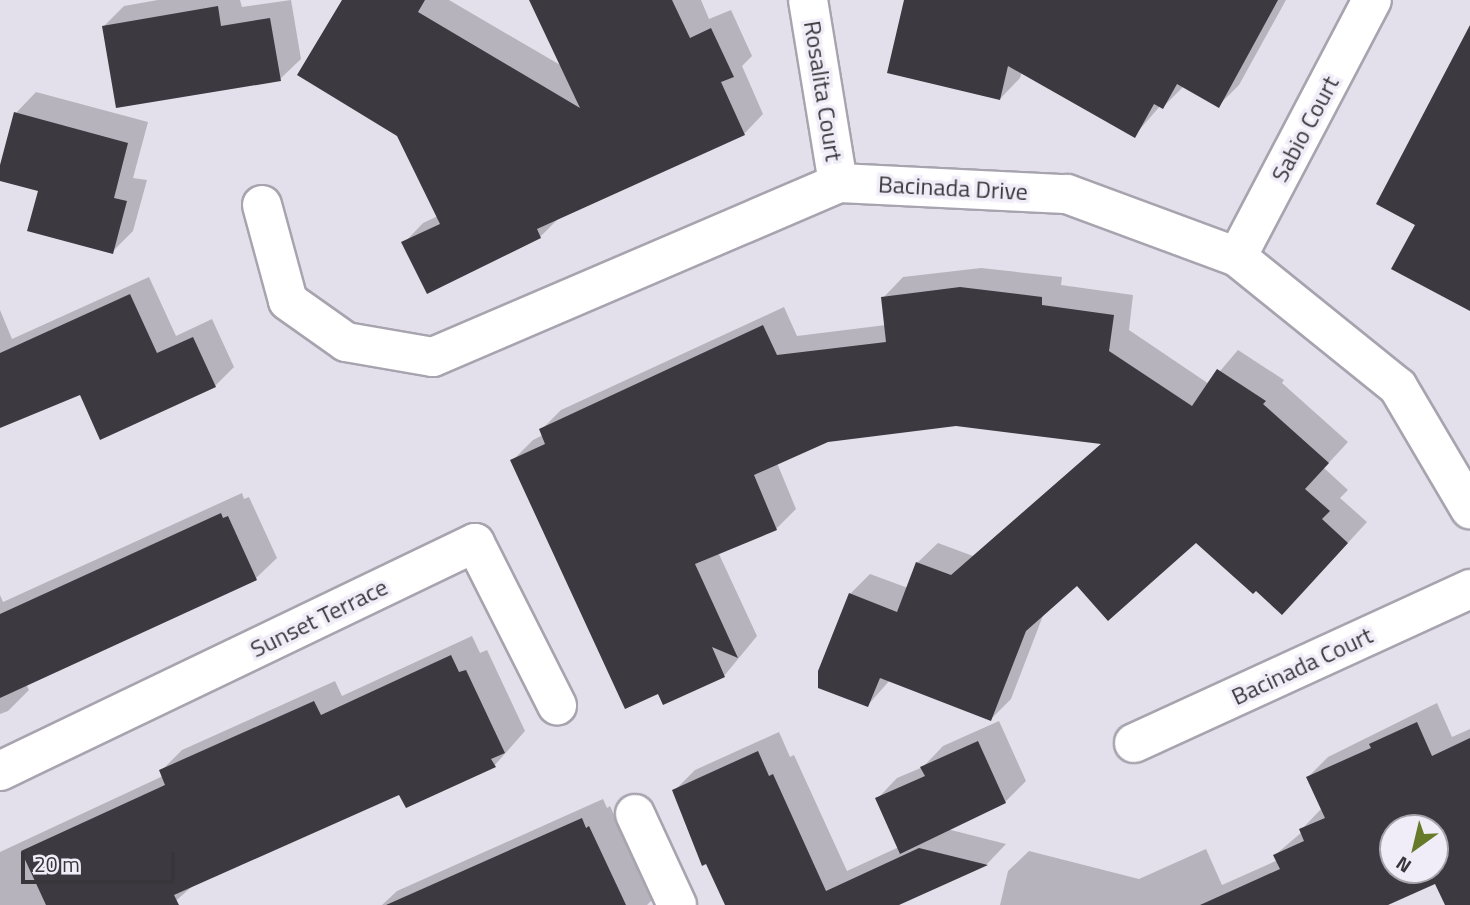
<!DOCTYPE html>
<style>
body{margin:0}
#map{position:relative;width:1470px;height:905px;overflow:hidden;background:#e4e0eb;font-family:"Titillium Web",sans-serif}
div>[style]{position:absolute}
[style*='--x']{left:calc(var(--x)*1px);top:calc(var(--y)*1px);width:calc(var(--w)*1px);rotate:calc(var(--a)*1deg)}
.shadow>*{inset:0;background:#0003}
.building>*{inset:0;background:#3c3941}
.roads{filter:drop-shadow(2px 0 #a8a4af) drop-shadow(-2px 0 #a8a4af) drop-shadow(0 2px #a8a4af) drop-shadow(0 -2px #a8a4af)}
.street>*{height:38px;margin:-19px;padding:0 19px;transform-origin:19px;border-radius:19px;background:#fff}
span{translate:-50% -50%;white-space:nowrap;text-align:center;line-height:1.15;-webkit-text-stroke:7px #f1edf8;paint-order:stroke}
.street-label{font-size:24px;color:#38363a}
.north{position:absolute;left:1379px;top:814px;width:70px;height:70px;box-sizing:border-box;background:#f1edf8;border:2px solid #a7a4ac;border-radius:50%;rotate:214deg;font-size:19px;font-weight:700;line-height:28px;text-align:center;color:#38363a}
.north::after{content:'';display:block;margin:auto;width:24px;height:32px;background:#667a2a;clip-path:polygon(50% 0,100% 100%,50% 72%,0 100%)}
.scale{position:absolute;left:21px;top:852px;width:154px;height:32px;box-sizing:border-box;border:4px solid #38363a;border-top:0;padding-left:9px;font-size:21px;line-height:24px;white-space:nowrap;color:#38363a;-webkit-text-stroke:5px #f1edf8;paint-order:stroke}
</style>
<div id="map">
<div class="shadow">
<i style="clip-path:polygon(158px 0,240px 0,242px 7px,291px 0,301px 59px,280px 79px,104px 26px,124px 6px)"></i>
<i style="clip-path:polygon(344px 0,449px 0,562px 66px,531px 0,701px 0,709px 19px,731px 10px,752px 56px,742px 66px,763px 114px,744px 134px,561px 216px,540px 237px,404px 243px,423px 223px,438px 216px)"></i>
<i style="clip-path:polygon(906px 0,1286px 0,1239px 85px,1218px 106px,1184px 86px,1163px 107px,1161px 105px,1134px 136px,1022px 72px,1020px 78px,1000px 99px)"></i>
<i style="clip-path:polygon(36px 92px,148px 122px,133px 178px,147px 180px,133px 231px,112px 252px,40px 190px,0 179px,16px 113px)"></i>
<i style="clip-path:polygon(981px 268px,1062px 277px,1061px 285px,1133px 295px,1129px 330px,1209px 384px,1238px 350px,1284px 380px,1282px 383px,1348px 442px,1324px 468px,1348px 490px,1340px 498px,1367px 522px,1302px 593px,1196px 541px,1077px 584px,1044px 613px,1011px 699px,991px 719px,890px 680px,868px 705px,850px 594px,870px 574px,908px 588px,917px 563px,938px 543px,973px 556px,1102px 443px,956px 424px,827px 440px,777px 463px,796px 509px,776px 529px,718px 552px,757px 636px,724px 676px,513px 460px,533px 440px,543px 435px,541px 430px,561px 410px,784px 307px,797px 336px,886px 325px,883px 298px,903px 277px)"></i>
<i style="clip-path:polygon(149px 277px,176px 336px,212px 319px,234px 367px,215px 386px,80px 393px,0 426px,0 310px,12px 339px)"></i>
<i style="clip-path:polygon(242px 493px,244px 499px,249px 497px,277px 558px,256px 578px,26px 684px,29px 690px,8px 711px,0 714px,0 595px,3px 602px)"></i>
<i style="clip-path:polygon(472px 636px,480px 653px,487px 650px,525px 731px,494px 766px,400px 792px,196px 883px,171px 905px,0 905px,0 852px,163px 776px,161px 771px,182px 750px,335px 681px,342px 696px)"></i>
<i style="clip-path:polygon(evenodd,1437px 703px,1452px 737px,1470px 729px,1470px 905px,1446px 905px,1436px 881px,1384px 905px,1000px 905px,1008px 871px,1029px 851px,1139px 879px,1206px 849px,1222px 885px,1278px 860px,1275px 855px,1302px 832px,1301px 830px,1322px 808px,1308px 777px,1328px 757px,1437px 703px,1393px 828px,1435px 828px,1435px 870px,1393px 870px,1393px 828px)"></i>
<i style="clip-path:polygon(999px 721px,1026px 781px,1005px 802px,947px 829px,1006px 844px,987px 864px,895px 905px,727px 905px,674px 791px,695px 770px,779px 732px,790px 757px,794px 755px,847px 871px,899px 847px,877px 799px,897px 778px,923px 767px,943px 746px)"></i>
<i style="clip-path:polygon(603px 799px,607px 808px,610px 806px,653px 899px,647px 905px,382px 905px,397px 891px)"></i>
</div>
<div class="building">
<i style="clip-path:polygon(342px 0,425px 0,418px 12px,580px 108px,529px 0,672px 0,690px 38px,711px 28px,734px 77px,721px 82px,745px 135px,537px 229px,541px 238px,427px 294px,401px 242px,440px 224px,397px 136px,297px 75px)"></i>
<i style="clip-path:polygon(904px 0,1278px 0,1219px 108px,1177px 84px,1163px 109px,1154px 104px,1135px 138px,1008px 66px,1000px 100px,887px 73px)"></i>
<i style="clip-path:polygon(218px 6px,221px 26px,270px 18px,281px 81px,116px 108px,102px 26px)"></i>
<i style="clip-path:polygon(1470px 25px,1470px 311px,1391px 269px,1415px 225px,1376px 204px)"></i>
<i style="clip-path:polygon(14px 112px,128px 143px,114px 198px,127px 201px,113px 254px,27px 231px,38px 191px,0 181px,0 165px)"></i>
<i style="clip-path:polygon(960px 287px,1042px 297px,1042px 305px,1114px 315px,1109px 351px,1192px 406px,1217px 369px,1266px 401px,1263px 404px,1329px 463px,1305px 489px,1330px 511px,1322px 519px,1348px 543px,1282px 615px,1256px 591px,1253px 594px,1196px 543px,1108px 621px,1077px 586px,1026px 631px,991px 721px,880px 678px,868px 707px,818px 688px,818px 671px,849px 593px,897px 612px,916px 562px,951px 575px,1101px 444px,956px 426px,828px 442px,754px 475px,777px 530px,695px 564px,738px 658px,712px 647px,725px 677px,663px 705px,658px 694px,625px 709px,510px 460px,545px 444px,539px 429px,763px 325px,777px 355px,886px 342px,881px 297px)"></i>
<i style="clip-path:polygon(130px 294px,157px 353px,193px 337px,216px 387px,100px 440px,80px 395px,0 428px,0 353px)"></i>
<i style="clip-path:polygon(221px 513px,223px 518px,228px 516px,257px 580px,0 698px,0 614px)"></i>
<i style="clip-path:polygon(451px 655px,459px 672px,466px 670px,505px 753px,491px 759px,496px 767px,406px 808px,399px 795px,174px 895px,179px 905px,46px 905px,21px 851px,165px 785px,159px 770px,314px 701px,321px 715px)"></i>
<i style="clip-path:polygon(evenodd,1417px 722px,1432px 756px,1470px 738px,1470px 905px,1445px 905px,1435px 884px,1388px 905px,1200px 905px,1280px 869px,1273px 855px,1304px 841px,1299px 829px,1325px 818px,1306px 777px,1371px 748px,1369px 744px,1417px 722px,1393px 828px,1435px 828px,1435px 870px,1393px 870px,1393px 828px)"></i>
<i style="clip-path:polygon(978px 741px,1006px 803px,900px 854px,875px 798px,925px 776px,920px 767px)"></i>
<i style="clip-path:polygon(758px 751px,769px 776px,773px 774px,826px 891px,919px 848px,988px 865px,899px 905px,725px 905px,706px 864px,702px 866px,672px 790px)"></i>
<i style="clip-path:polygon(582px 818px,586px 828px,589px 826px,626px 905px,386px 905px)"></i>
</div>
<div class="roads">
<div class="street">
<i style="--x:808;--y:0;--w:185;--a:80.7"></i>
<i style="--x:262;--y:205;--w:99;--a:74.8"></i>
<i style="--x:288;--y:301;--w:71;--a:35.3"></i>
<i style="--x:346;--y:342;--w:88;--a:9.8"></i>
<i style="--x:433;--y:357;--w:441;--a:-23.2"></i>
<i style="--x:838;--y:183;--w:229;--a:2.8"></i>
<i style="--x:1067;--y:194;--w:181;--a:20.3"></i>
<i style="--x:1237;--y:257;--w:207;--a:38.9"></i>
<i style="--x:1398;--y:387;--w:142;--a:59.5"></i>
<i style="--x:1237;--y:257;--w:290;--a:-62.3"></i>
<i style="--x:1134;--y:743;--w:370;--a:-24.6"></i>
<i style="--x:0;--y:771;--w:527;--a:-25.64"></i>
<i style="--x:475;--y:543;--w:182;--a:63.2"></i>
<i style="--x:635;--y:814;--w:100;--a:65.2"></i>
</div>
</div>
<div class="street-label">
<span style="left:823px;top:91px;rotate:81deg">Rosalita Court</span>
<span style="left:1305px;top:129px;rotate:-62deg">Sabio Court</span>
<span style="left:953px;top:188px;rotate:3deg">Bacinada Drive</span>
<span style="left:319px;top:618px;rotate:-26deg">Sunset Terrace</span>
<span style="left:1302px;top:666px;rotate:-25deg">Bacinada Court</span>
</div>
<div class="north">N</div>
<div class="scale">20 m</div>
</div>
